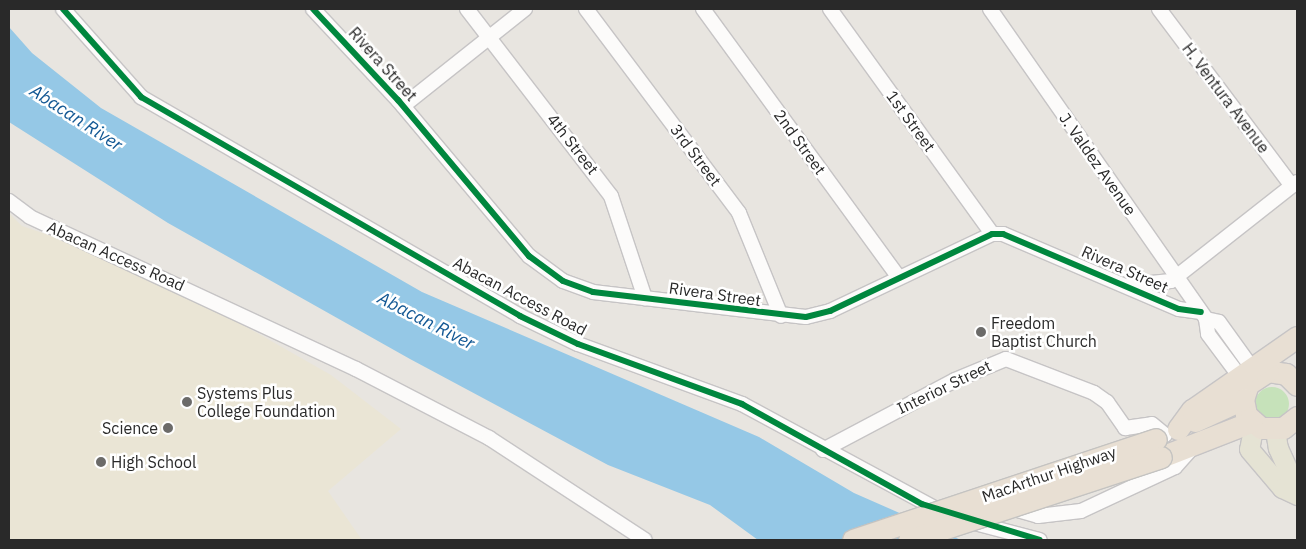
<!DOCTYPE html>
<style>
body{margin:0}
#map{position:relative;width:1306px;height:549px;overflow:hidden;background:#e8e5e0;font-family:"IBM Plex Sans",sans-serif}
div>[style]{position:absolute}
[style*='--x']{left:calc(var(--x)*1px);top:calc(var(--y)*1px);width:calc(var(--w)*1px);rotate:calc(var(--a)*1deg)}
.education>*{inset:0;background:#eae5d5}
.green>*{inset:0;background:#c6e2ba}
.round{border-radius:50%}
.water>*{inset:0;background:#95c8e6}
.roads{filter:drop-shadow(1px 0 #c6c4c5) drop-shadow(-1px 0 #c6c4c5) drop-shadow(0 1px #c6c4c5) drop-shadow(0 -1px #c6c4c5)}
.minor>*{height:14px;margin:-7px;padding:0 7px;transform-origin:7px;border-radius:7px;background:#fcfbfa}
.major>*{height:19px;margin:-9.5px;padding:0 9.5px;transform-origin:9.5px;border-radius:9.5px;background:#e5e3d4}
.highway>*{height:21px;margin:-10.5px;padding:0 10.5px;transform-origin:10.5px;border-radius:10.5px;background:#e8dfd3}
.bridges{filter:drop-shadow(1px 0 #c4c3c1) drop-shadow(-1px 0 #c4c3c1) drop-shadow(0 1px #c4c3c1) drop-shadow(0 -1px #c4c3c1)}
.highway-bridge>*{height:21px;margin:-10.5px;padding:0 10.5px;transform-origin:10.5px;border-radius:10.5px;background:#e8dfd3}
.cycleway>*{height:6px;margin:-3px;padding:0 3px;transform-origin:3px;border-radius:3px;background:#00873e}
.dots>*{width:14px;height:14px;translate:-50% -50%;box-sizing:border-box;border:2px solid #fff;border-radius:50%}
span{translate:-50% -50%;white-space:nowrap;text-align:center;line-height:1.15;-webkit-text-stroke:5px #fff;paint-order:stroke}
.street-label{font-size:16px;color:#292929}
.poi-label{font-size:16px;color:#292929}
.left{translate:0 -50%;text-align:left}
.right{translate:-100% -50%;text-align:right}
.water-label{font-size:18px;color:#135894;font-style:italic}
.frame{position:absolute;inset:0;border:10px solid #292929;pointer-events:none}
</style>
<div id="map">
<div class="education">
<i style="clip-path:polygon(9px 213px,22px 226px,137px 265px,331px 375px,401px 429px,328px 491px,362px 540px,9px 540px)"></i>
</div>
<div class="green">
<i class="round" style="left:1255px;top:387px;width:34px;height:34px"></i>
</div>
<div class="water">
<i style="clip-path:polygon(9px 27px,32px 53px,101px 108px,422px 292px,759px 437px,854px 493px,961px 540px,758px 540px,710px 505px,608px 465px,410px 359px,168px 223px,9px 122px)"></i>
</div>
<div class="roads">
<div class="minor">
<i style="--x:63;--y:9;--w:118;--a:48.4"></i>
<i style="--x:141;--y:97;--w:438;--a:30"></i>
<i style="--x:520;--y:316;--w:64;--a:25.8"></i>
<i style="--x:578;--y:344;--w:175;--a:20.1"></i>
<i style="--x:742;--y:404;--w:227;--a:28.4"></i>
<i style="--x:313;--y:9;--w:125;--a:47"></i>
<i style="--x:398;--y:100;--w:204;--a:50"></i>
<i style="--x:529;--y:256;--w:42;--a:36.3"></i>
<i style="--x:563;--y:281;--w:32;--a:20"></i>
<i style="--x:593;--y:292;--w:214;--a:6.7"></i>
<i style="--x:806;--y:317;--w:25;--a:-14"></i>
<i style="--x:830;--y:311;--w:179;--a:-25.4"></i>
<i style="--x:992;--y:234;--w:11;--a:0"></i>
<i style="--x:1003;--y:234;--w:191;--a:23.1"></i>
<i style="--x:1179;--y:309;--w:22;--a:8"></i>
<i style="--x:467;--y:9;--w:236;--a:52.4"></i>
<i style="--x:611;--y:196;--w:108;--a:71.6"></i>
<i style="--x:586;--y:9;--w:255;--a:53.1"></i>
<i style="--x:739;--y:213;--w:111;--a:67.8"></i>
<i style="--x:703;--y:9;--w:331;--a:53.9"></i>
<i style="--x:830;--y:9;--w:277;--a:54.2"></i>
<i style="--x:990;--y:9;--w:378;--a:55.1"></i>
<i style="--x:1206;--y:319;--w:15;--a:82"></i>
<i style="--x:1208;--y:334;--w:54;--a:53.3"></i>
<i style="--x:1159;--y:9;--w:221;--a:53.1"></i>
<i style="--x:403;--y:106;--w:156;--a:-38.5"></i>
<i style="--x:9;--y:201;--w:26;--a:37"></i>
<i style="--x:30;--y:217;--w:360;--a:25"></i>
<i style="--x:356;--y:369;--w:150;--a:27.4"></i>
<i style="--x:489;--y:438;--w:186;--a:33.2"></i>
<i style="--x:1131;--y:285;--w:40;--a:-5.7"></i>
<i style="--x:1171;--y:281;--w:160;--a:-38.2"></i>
<i style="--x:1206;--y:319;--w:13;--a:13"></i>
<i style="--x:1219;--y:322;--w:57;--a:54.3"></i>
<i style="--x:823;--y:450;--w:149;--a:-27.9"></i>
<i style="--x:955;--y:380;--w:55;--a:-22.4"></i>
<i style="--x:1006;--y:359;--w:94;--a:21.1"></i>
<i style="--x:1094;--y:393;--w:16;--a:35"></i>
<i style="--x:1107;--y:402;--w:32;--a:55"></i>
<i style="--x:1125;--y:428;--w:27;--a:-8"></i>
<i style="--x:1152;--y:424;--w:17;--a:40"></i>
<i style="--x:1007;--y:507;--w:32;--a:16"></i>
<i style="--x:1038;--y:516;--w:43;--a:-6.6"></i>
<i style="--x:1081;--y:511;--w:104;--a:-25.1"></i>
<i style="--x:1175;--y:467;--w:27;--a:-48"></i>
<i style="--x:967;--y:521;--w:75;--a:14.6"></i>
</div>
<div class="major">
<i style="--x:1254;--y:424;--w:25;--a:101"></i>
<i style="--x:1249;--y:449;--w:51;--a:49.8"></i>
<i style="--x:1282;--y:488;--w:17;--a:25"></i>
<i style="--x:1275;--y:430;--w:18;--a:81"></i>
<i style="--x:1278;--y:448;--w:46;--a:65.7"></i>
</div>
<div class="highway">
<i style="--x:1297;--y:385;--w:16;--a:-135"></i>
<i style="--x:1286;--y:374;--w:18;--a:-171"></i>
<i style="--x:1268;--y:371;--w:24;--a:147"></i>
<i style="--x:1248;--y:384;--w:16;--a:108"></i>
<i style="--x:1243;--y:399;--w:16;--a:79"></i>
<i style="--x:1246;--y:415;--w:20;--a:41"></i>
<i style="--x:1261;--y:428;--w:22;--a:0"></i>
<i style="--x:1283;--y:428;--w:18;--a:-38"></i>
<i style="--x:1195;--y:421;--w:53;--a:-24.6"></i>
<i style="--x:1178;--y:429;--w:24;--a:-54"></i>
<i style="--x:1192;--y:410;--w:128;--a:-34.8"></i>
<i style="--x:1161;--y:457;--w:97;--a:-21.3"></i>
</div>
</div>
<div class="bridges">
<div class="highway-bridge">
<i style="--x:853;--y:540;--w:319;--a:-18.4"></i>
<i style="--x:909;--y:540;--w:265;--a:-18.2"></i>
</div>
</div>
<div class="cycleway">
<i style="--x:63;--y:9;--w:118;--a:48.4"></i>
<i style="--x:141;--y:97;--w:438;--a:30"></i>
<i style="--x:520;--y:316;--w:64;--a:25.8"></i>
<i style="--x:578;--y:344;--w:175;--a:20.1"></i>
<i style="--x:742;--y:404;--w:206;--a:29.1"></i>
<i style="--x:922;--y:504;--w:123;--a:17"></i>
<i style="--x:313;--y:9;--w:125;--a:47"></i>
<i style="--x:398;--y:100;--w:204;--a:50"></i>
<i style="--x:529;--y:256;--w:42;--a:36.3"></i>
<i style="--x:563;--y:281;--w:32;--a:20"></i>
<i style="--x:593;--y:292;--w:214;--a:6.7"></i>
<i style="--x:806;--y:317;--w:25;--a:-14"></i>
<i style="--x:830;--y:311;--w:179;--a:-25.4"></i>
<i style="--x:992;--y:234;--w:11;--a:0"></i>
<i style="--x:1003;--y:234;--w:191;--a:23.1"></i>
<i style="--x:1179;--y:309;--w:22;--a:8"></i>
</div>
<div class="dots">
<i style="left:981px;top:332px;background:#6c6b69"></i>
<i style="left:187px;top:402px;background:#6c6b69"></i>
<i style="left:168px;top:428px;background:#6c6b69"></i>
<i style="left:101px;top:462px;background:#6c6b69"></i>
</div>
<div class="street-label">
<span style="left:383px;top:64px;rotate:48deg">Rivera Street</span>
<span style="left:1226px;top:98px;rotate:53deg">H. Ventura Avenue</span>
<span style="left:911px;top:121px;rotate:54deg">1st Street</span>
<span style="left:800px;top:142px;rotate:54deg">2nd Street</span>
<span style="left:573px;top:144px;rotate:52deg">4th Street</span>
<span style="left:696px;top:155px;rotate:53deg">3rd Street</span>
<span style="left:1098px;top:164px;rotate:55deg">J. Valdez Avenue</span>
<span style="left:116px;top:256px;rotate:24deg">Abacan Access Road</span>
<span style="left:1125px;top:269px;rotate:24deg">Rivera Street</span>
<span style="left:715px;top:294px;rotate:8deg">Rivera Street</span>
<span style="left:520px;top:296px;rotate:28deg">Abacan Access Road</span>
<span style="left:944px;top:387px;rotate:-26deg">Interior Street</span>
<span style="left:1049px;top:474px;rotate:-19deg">MacArthur Highway</span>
</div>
<div class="poi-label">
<span class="left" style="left:991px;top:332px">Freedom<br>Baptist Church</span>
<span class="left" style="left:197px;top:402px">Systems Plus<br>College Foundation</span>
<span class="right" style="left:158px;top:428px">Science</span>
<span class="left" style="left:111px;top:462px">High School</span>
</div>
<div class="water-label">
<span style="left:76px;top:118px;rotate:33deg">Abacan River</span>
<span style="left:426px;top:321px;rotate:27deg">Abacan River</span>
</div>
<div class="frame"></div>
</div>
